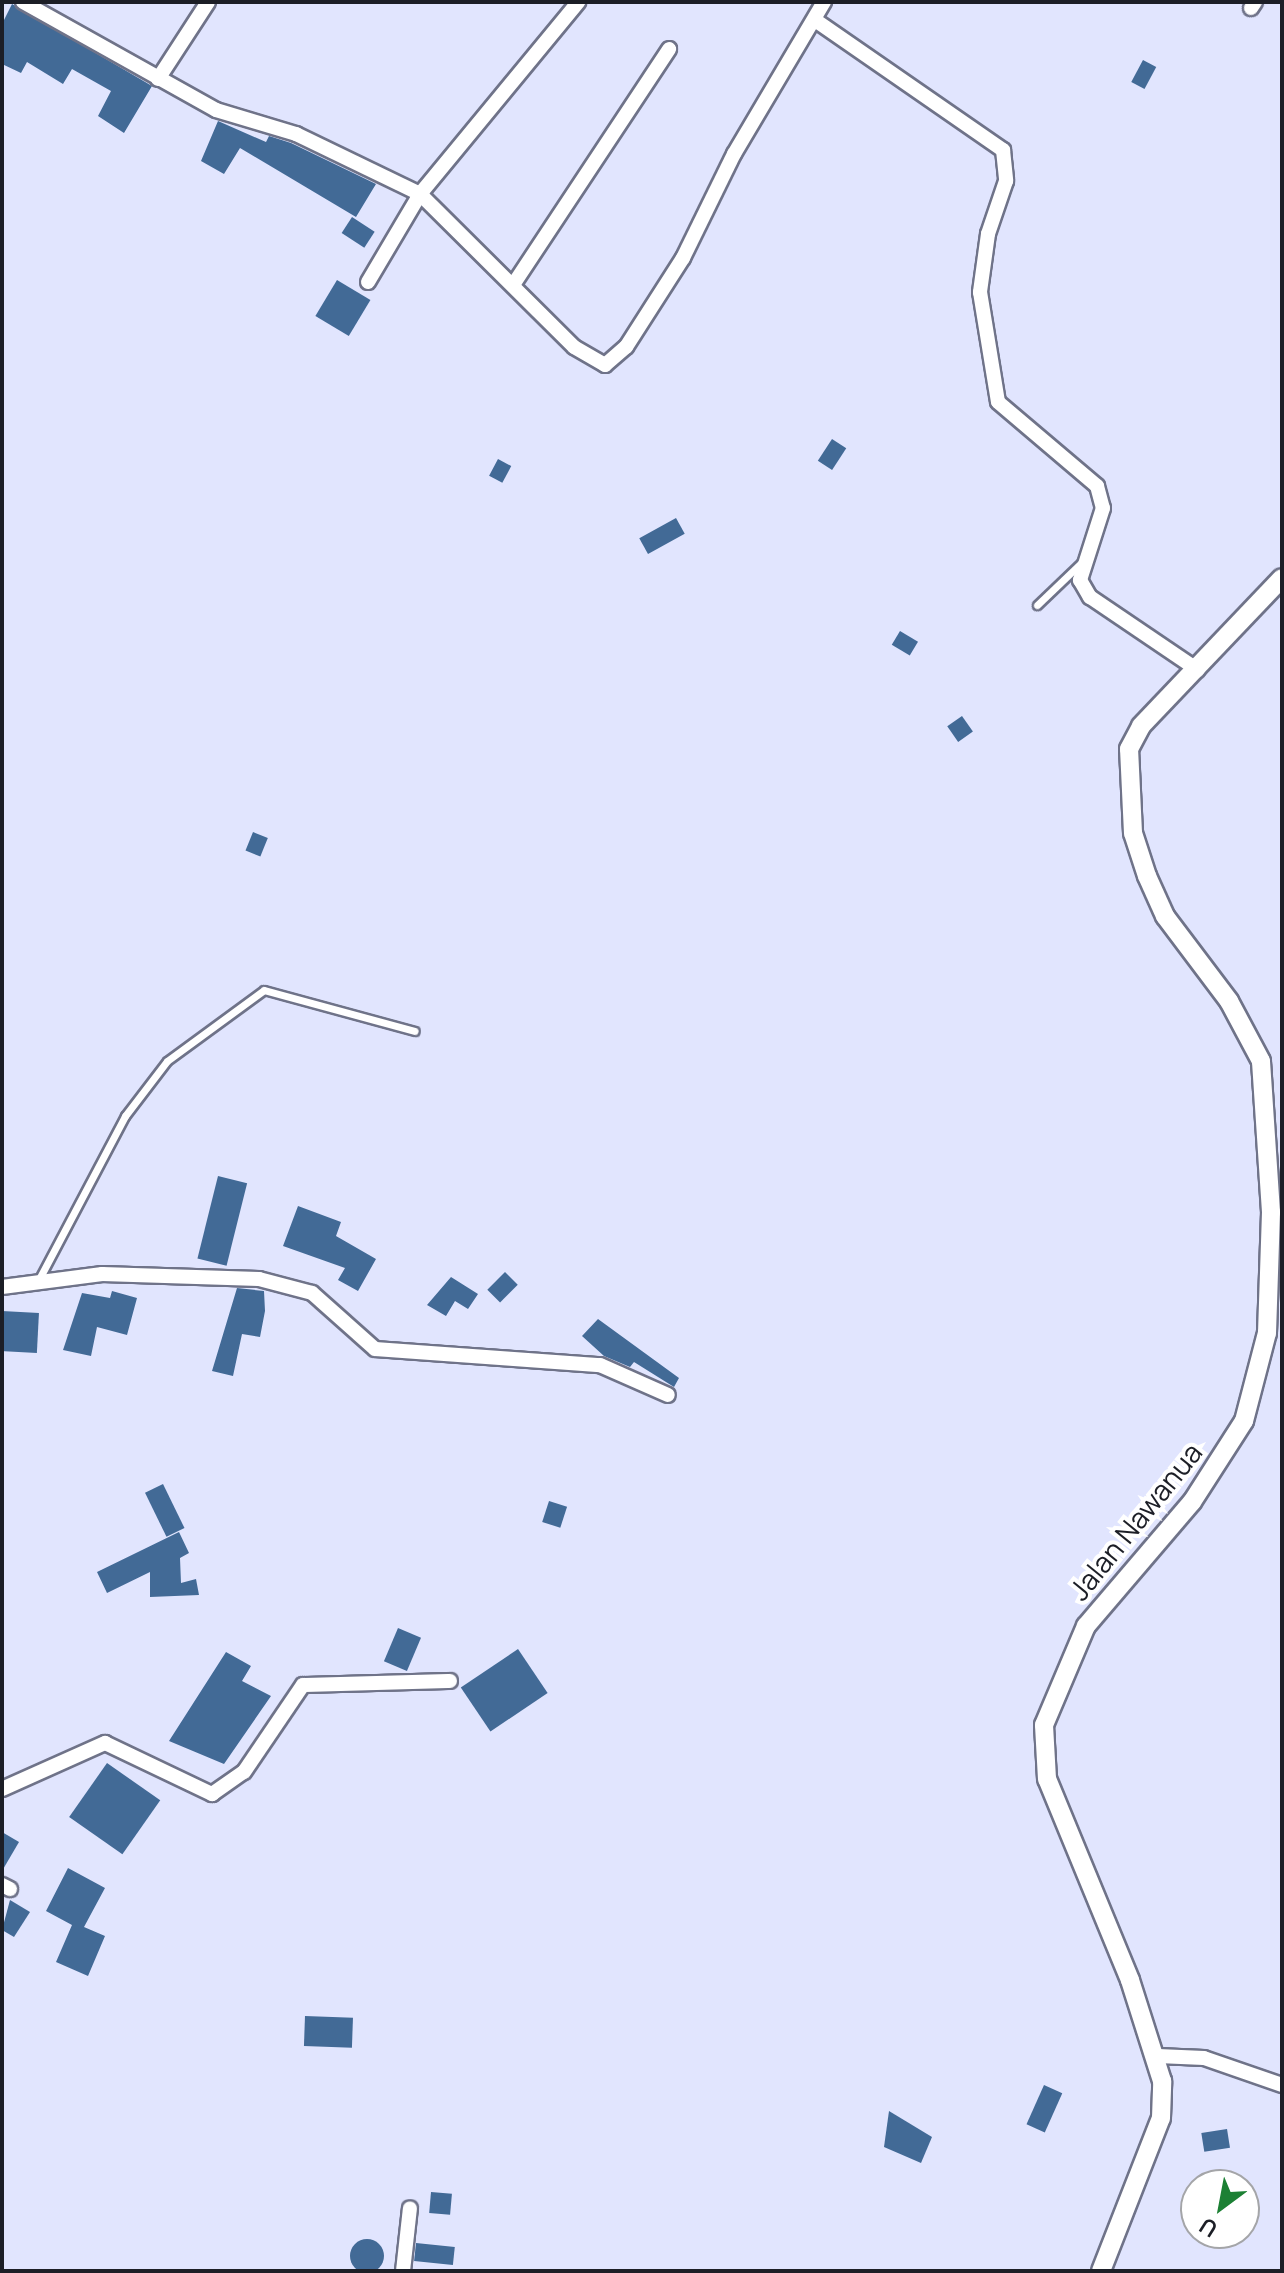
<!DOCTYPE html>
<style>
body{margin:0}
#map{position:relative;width:1284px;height:2273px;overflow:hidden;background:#e1e5fe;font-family:Manrope,sans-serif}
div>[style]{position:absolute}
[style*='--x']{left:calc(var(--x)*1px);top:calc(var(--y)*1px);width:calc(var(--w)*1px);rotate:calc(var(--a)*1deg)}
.building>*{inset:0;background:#426a96;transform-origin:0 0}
.round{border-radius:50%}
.roads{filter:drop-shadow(2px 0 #6f7389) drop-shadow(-2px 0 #6f7389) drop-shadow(0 2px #6f7389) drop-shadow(0 -2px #6f7389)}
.service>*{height:7px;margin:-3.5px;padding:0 3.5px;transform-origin:3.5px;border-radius:3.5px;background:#fff}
.minor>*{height:14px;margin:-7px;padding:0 7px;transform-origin:7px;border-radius:7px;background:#fff}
.tertiary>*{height:18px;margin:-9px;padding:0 9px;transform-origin:9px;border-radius:9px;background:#fff}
span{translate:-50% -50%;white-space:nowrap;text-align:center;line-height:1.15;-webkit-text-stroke:8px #fff;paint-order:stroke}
.street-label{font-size:28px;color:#1c1e26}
.frame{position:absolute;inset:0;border:4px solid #1c1e26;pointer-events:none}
.north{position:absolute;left:1180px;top:2169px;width:80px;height:80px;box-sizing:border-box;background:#fff;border:2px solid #a4a5a8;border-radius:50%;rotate:212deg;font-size:22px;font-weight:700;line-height:32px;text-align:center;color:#1c1e26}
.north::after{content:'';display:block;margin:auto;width:28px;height:36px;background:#1c8034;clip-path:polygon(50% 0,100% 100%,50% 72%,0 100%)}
</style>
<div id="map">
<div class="building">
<i style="clip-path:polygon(12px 4px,152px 86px,124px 133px,98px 116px,111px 91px,72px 69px,63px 84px,27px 62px,21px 73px,2px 64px,2px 24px)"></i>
<i style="left:1143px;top:60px;width:15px;height:25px;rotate:28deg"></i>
<i style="clip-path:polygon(218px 121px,266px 142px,269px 136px,291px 143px,376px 184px,356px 217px,240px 148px,224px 174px,201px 161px)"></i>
<i style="left:352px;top:217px;width:27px;height:19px;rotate:33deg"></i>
<i style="left:337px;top:280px;width:39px;height:42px;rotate:31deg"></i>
<i style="left:832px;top:439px;width:17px;height:26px;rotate:33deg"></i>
<i style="left:498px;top:459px;width:15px;height:19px;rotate:28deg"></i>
<i style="left:676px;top:518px;width:18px;height:42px;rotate:61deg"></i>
<i style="left:900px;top:631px;width:21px;height:16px;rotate:31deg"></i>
<i style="left:962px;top:716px;width:19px;height:18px;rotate:55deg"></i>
<i style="left:253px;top:832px;width:16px;height:20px;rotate:22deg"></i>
<i style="left:218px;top:1176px;width:30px;height:85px;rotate:14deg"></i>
<i style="clip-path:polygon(298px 1206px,341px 1222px,336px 1236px,376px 1259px,358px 1291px,338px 1280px,345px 1268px,283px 1246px)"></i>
<i style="left:505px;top:1272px;width:18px;height:25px;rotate:45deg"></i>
<i style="clip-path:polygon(451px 1277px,478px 1294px,468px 1309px,455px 1301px,446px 1316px,427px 1305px)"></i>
<i style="clip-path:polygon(237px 1288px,264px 1291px,265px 1311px,260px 1337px,242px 1334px,233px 1376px,212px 1371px)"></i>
<i style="clip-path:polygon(112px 1291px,137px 1298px,127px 1335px,97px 1327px,91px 1356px,63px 1350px,82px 1293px,110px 1298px)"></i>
<i style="left:2px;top:1311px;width:37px;height:40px;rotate:3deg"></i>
<i style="clip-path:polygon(598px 1319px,679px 1378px,674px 1387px,634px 1362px,630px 1367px,604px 1356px,582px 1336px)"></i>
<i style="left:163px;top:1484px;width:49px;height:20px;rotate:64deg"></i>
<i style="left:549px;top:1501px;width:19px;height:22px;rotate:18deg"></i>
<i style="clip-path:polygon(179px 1532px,189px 1553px,180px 1558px,181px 1583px,196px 1579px,199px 1595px,150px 1597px,150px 1572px,107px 1593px,97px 1572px)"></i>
<i style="left:398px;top:1628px;width:25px;height:36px;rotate:23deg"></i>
<i style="left:518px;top:1649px;width:53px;height:69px;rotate:56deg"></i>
<i style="clip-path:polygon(226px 1652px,251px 1666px,242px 1681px,271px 1696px,224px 1764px,169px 1741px)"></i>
<i style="left:107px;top:1763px;width:65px;height:66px;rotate:35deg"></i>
<i style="clip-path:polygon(2px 1832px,19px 1842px,2px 1871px)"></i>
<i style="clip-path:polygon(68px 1868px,105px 1888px,84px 1927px,105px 1936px,88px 1976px,56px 1962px,72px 1925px,46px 1911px)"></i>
<i style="clip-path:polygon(10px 1900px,30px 1912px,14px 1937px,2px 1930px)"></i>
<i style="left:305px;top:2016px;width:48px;height:30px;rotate:2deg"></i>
<i style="left:1044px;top:2085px;width:20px;height:43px;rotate:24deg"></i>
<i style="clip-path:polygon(889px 2111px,932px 2137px,921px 2163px,884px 2147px)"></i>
<i style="left:1227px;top:2129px;width:19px;height:26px;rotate:81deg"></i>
<i style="left:431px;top:2192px;width:21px;height:21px;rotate:5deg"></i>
<i class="round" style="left:350px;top:2239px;width:34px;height:34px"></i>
<i style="left:416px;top:2243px;width:39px;height:18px;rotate:6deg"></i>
</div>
<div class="roads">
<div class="service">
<i style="--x:1037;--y:605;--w:62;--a:-43.7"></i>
<i style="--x:38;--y:1281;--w:187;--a:-62.2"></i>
<i style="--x:125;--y:1116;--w:69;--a:-52.6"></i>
<i style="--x:167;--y:1061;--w:120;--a:-36.2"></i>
<i style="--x:264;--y:990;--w:156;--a:15.2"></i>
</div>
<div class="minor">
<i style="--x:23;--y:2;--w:221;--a:29.2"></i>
<i style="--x:216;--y:110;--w:84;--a:16.7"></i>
<i style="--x:296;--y:134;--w:138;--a:25.8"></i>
<i style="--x:420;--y:194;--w:217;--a:44.8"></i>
<i style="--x:574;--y:347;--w:36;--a:30"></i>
<i style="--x:605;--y:365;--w:28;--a:-41"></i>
<i style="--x:626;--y:347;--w:106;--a:-57.4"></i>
<i style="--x:683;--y:258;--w:116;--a:-63.9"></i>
<i style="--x:734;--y:154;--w:177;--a:-59.4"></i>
<i style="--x:1251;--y:8;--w:7;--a:-56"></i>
<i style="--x:815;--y:20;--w:229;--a:34.7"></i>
<i style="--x:1003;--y:150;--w:31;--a:84"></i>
<i style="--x:1006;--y:181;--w:56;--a:108.8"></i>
<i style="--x:988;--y:234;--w:59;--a:97.9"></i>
<i style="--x:980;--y:292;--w:111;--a:80.7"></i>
<i style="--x:998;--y:402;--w:130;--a:40.3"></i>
<i style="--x:1097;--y:486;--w:23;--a:75"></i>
<i style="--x:1103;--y:508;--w:76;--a:107.7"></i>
<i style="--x:1080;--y:580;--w:20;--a:60"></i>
<i style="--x:1090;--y:597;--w:130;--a:34.1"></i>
<i style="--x:158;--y:79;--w:92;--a:-57"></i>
<i style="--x:368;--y:282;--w:102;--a:-59.4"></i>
<i style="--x:420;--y:194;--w:249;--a:-50.5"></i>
<i style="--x:513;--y:285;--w:283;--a:-56.5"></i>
<i style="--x:2;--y:1287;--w:101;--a:-7.4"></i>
<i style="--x:102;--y:1274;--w:157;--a:1.8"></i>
<i style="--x:259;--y:1279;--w:55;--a:14.8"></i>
<i style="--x:312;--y:1293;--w:84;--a:41.6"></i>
<i style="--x:375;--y:1349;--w:226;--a:4.1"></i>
<i style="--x:600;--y:1365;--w:74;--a:23.8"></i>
<i style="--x:2;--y:1789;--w:113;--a:-24.1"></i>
<i style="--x:105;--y:1743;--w:119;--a:25.5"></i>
<i style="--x:212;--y:1794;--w:39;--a:-35"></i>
<i style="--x:244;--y:1772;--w:105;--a:-55.9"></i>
<i style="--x:303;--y:1685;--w:147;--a:-1.6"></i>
<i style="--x:2;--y:1885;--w:9;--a:27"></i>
<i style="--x:1158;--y:2056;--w:46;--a:2.5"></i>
<i style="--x:1204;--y:2058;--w:83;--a:19.1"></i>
<i style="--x:403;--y:2271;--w:63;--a:-83.7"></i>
</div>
<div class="tertiary">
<i style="--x:1101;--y:2271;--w:164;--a:-68.6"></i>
<i style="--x:1161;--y:2118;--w:37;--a:-88"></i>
<i style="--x:1162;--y:2081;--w:106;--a:-107.6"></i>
<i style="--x:1130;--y:1980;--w:217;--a:-112.4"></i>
<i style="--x:1047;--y:1779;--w:54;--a:-93.2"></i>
<i style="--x:1044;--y:1725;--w:108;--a:-67"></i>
<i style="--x:1086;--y:1626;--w:163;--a:-49.5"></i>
<i style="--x:1192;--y:1502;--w:96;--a:-57.3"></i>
<i style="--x:1244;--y:1421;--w:91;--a:-75.4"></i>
<i style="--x:1267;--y:1333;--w:121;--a:-88.1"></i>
<i style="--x:1271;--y:1212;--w:151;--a:-93.8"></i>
<i style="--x:1261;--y:1061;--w:68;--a:-118.1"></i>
<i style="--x:1229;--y:1001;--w:106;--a:-127"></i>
<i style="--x:1165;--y:916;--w:44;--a:-114.2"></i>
<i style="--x:1147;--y:876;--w:45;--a:-108"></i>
<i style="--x:1133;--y:833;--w:84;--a:-92.7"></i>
<i style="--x:1129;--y:749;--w:26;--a:-62"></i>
<i style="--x:1141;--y:726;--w:204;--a:-46.4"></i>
</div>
</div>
<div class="street-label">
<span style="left:1135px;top:1521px;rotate:-51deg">Jalan Nawanua</span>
</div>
<div class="frame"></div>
<div class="north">U</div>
</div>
